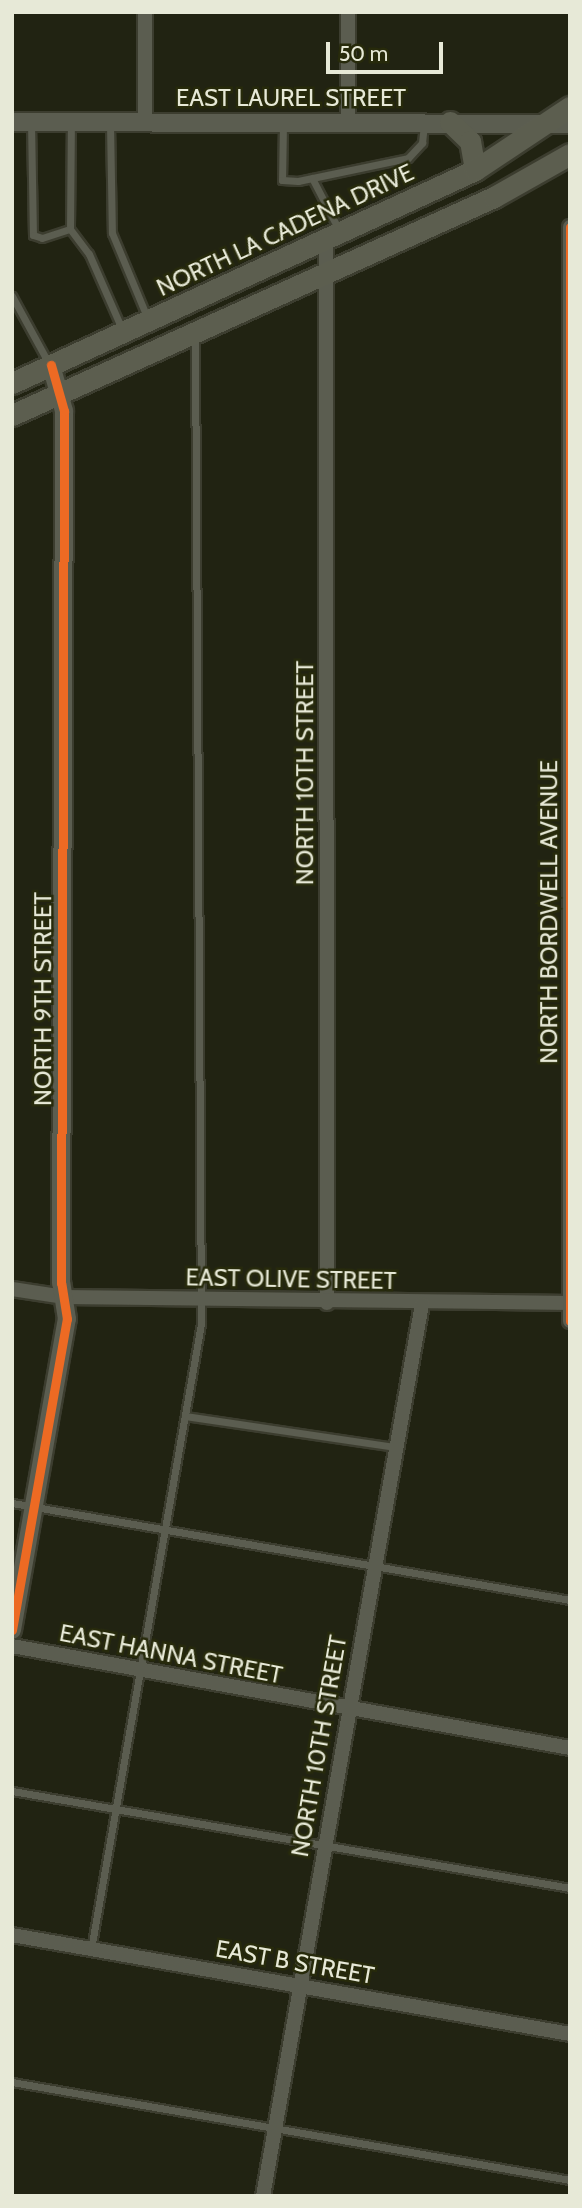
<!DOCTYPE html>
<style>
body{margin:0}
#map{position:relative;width:582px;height:2208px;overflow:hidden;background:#212312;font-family:Cabin,sans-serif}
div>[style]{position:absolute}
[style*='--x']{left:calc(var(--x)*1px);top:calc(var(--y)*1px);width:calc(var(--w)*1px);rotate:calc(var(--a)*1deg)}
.roads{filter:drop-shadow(2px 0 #3c3d2f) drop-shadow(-2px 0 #3c3d2f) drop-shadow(0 2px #3c3d2f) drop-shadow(0 -2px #3c3d2f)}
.service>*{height:7px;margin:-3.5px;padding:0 3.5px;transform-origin:3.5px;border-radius:3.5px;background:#5b5d50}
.minor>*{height:14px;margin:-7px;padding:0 7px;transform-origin:7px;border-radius:7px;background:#5b5d50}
.tertiary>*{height:18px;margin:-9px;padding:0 9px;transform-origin:9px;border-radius:9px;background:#5b5d50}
.secondary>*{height:21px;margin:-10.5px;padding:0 10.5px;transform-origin:10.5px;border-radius:10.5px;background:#5c5e4f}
.cycleway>*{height:9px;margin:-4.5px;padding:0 4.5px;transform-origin:4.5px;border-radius:4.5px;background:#ed6a23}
span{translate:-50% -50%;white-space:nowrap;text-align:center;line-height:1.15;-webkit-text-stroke:5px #272a0b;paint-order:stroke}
.street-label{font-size:24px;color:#e7e9d7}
.frame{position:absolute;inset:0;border:14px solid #e7e9d7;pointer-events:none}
.scale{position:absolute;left:326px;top:42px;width:117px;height:32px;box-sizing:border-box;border:4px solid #e7e9d7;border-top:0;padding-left:9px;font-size:21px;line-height:24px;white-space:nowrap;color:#e7e9d7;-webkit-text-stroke:5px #272a0b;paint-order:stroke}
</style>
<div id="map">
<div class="roads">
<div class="service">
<i style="--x:31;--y:122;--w:113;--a:89"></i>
<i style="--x:33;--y:235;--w:9;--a:18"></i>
<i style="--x:42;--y:238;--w:29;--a:-18"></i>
<i style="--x:70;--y:229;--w:106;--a:-89.5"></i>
<i style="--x:110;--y:123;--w:110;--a:89"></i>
<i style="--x:112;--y:233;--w:91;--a:67.4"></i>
<i style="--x:283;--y:124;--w:56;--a:91"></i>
<i style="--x:282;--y:180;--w:16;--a:4"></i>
<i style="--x:298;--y:181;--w:112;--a:-11.8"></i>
<i style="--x:408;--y:158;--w:21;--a:-47"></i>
<i style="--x:422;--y:143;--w:20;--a:-84"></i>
<i style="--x:312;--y:178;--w:59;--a:62.6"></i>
<i style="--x:70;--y:229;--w:31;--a:53"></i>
<i style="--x:89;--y:254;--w:82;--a:66.3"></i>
<i style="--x:12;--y:296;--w:75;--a:61.4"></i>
<i style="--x:185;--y:1416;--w:213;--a:8.4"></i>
<i style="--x:12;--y:1503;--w:566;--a:9.86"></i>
<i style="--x:12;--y:1791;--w:566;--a:9.86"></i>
<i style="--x:91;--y:1949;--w:635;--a:-80.02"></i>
<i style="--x:201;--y:1324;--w:988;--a:-90.35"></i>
<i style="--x:12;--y:2082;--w:567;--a:9.96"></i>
</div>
<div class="minor">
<i style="--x:348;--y:12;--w:110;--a:90"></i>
<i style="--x:145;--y:122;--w:110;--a:-90"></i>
<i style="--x:570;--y:227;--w:1094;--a:90"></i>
<i style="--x:326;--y:242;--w:1061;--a:89.95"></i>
<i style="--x:12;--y:1289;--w:53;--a:8.7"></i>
<i style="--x:64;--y:1297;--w:506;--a:0.68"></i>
<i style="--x:12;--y:1646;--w:567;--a:10.36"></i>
<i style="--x:12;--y:1935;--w:567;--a:10.06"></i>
<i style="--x:263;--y:2196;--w:906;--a:-79.89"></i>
</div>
<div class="tertiary">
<i style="--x:12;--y:122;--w:558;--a:0.21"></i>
<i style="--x:12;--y:1630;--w:316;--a:-80"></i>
<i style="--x:67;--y:1319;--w:36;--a:-99"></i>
<i style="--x:61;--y:1283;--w:872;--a:-89.8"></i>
<i style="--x:64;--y:411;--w:48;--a:-105.8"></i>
</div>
<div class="secondary">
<i style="--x:450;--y:122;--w:28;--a:44"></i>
<i style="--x:470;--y:141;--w:29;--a:80"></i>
<i style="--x:12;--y:383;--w:510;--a:-24.7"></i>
<i style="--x:475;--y:170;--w:114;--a:-33.6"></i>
<i style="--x:12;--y:415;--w:529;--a:-24.34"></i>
<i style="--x:494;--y:197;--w:87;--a:-29.5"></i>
</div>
</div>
<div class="cycleway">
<i style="--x:570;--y:227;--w:1094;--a:90"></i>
<i style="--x:12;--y:1630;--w:316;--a:-80"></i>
<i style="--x:67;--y:1319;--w:36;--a:-99"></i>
<i style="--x:61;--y:1283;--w:872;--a:-89.8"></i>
<i style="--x:64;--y:411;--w:48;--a:-105.8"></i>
</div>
<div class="street-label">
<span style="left:291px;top:98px">EAST LAUREL STREET</span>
<span style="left:285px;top:230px;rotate:-25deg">NORTH LA CADENA DRIVE</span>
<span style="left:305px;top:773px;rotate:-90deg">NORTH 10TH STREET</span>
<span style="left:549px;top:912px;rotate:-90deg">NORTH BORDWELL AVENUE</span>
<span style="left:43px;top:999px;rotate:-90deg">NORTH 9TH STREET</span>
<span style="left:291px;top:1279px;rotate:1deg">EAST OLIVE STREET</span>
<span style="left:171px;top:1654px;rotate:11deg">EAST HANNA STREET</span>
<span style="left:319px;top:1746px;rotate:-80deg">NORTH 10TH STREET</span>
<span style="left:295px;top:1962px;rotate:10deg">EAST B STREET</span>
</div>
<div class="frame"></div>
<div class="scale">50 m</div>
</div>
